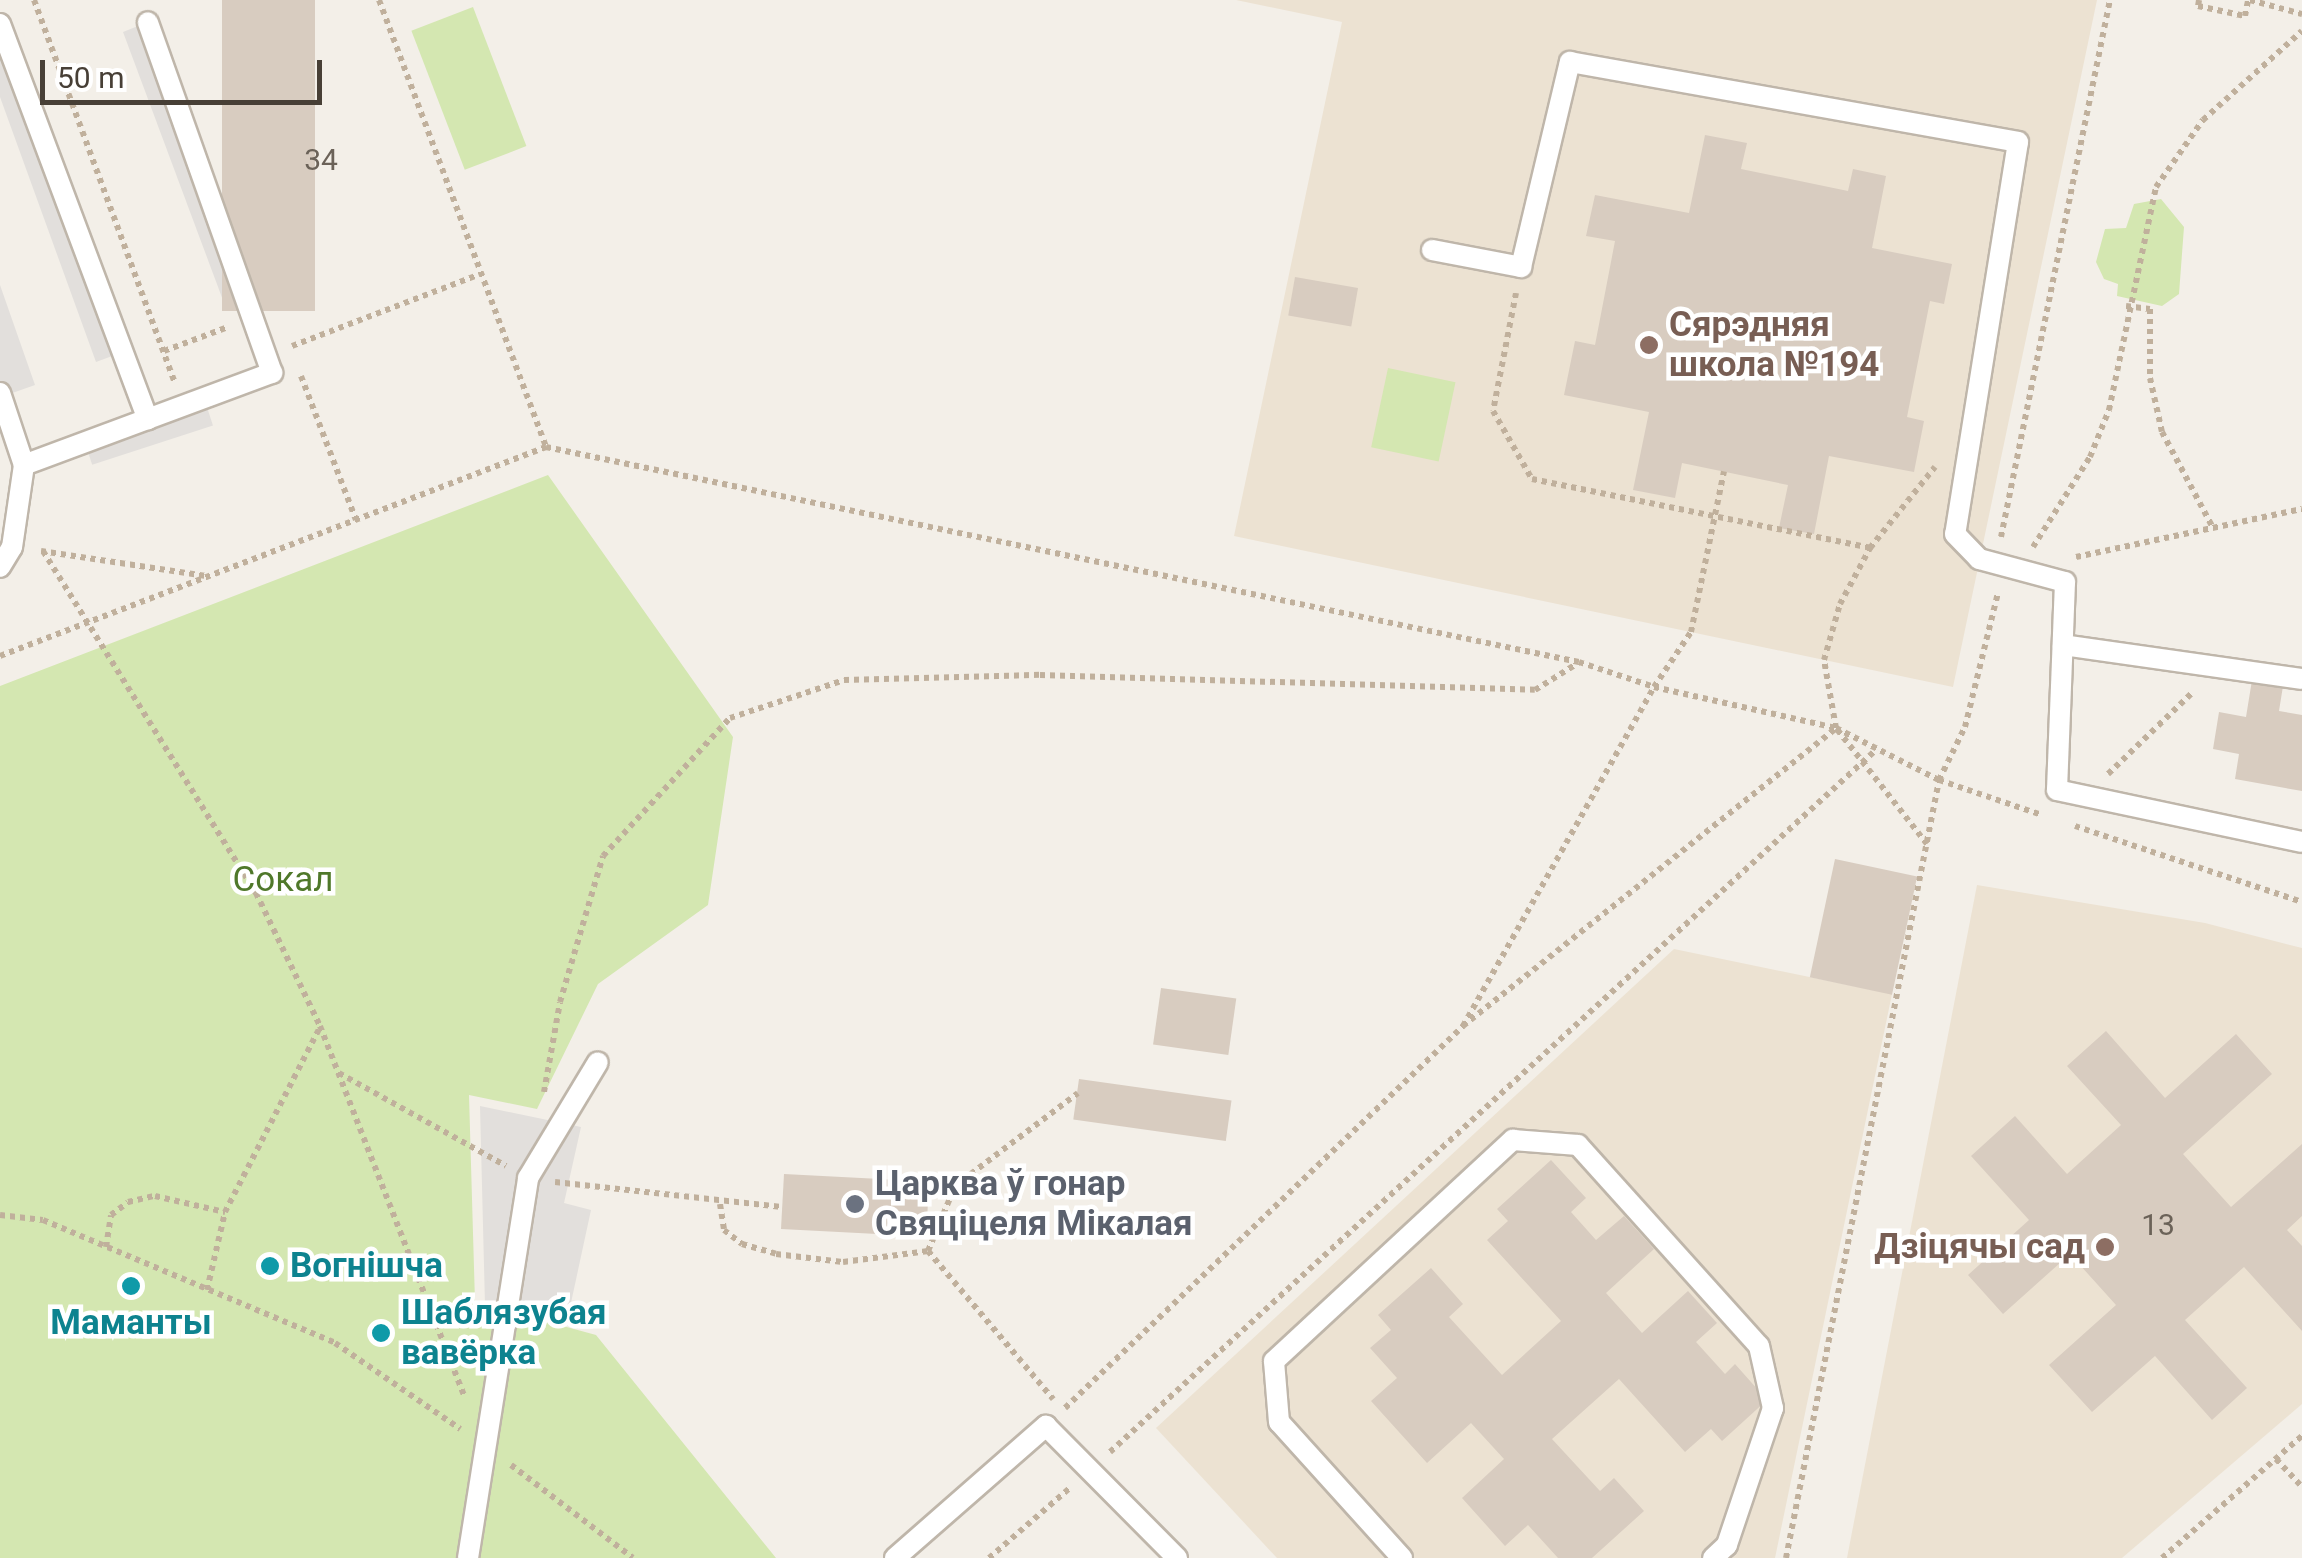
<!DOCTYPE html>
<meta charset="utf-8">
<style>
body{margin:0}
#map{position:relative;width:2302px;height:1558px;overflow:hidden;background:#f3efe8;font-family:Roboto,sans-serif}
div>[style]{position:absolute}
[style*='--x']{left:calc(var(--x)*1px);top:calc(var(--y)*1px);width:calc(var(--w)*1px);rotate:calc(var(--a)*1deg)}
.education>*{inset:0;background:#ece2d2}
.green>*{inset:0;background:#d4e7b1;transform-origin:0 0}
.parking>*{inset:0;background:#e2dfdc;transform-origin:0 0}
.building>*{inset:0;background:#d8ccc0;transform-origin:0 0}
.path>*{height:6px;margin-top:-3px;transform-origin:0;background:repeating-linear-gradient(90deg,#c0b09c 0 5px,transparent 0 10px)}
.roads{filter:drop-shadow(2px 0 #bfb6aa) drop-shadow(-2px 0 #bfb6aa) drop-shadow(0 2px #bfb6aa) drop-shadow(0 -2px #bfb6aa)}
.lane>*{height:20px;margin:-10px;padding:0 10px;transform-origin:10px;border-radius:10px;background:#fff}
.dots>*{width:28px;height:28px;translate:-50% -50%;box-sizing:border-box;border:5px solid #fff;border-radius:50%}
span{translate:-50% -50%;white-space:nowrap;text-align:center;line-height:1.15;-webkit-text-stroke:9px #fff;paint-order:stroke}
.number-label{font-size:30px;color:#6b6258}
.number-label span{-webkit-text-stroke-width:0}
.education-label{font-size:35px;color:#785e54;font-weight:700}
.left{translate:0 -50%;text-align:left}
.right{translate:-100% -50%;text-align:right}
.park-label{font-size:35px;color:#4f782a}
.worship-label{font-size:35px;color:#5b616d;font-weight:700}
.culture-label{font-size:35px;color:#0d838f;font-weight:700}
.scale{position:absolute;left:40px;top:60px;width:282px;height:45px;box-sizing:border-box;border:5px solid #473f36;border-top:0;padding-left:12px;font-size:30px;line-height:35px;white-space:nowrap;color:#473f36;-webkit-text-stroke:8px #fff;paint-order:stroke}
</style>
<div id="map">
<div class="education">
<i style="clip-path:polygon(1236px 0,2097px 0,1953px 687px,1234px 536px,1342px 22px)"></i>
<i style="clip-path:polygon(1977px 885px,2205px 923px,2302px 948px,2302px 1404px,2122px 1558px,1847px 1558px)"></i>
<i style="clip-path:polygon(1674px 949px,1892px 994px,1775px 1558px,1277px 1558px,1156px 1428px)"></i>
</div>
<div class="green">
<i style="left:473px;top:7px;width:149px;height:66px;rotate:69deg"></i>
<i style="clip-path:polygon(2161px 199px,2184px 227px,2179px 294px,2162px 306px,2117px 296px,2118px 284px,2104px 279px,2096px 262px,2105px 229px,2126px 228px,2134px 204px)"></i>
<i style="left:1388px;top:368px;width:69px;height:81px;rotate:12deg"></i>
<i style="clip-path:polygon(548px 475px,733px 737px,708px 905px,598px 984px,537px 1109px,469px 1095px,475px 1302px,596px 1335px,776px 1558px,0 1558px,0 686px)"></i>
</div>
<div class="parking">
<i style="clip-path:polygon(148px 22px,245px 296px,224px 303px,123px 32px)"></i>
<i style="clip-path:polygon(0 52px,123px 352px,96px 362px,0 97px)"></i>
<i style="clip-path:polygon(0 285px,35px 385px,1px 397px,0 393px)"></i>
<i style="left:204px;top:398px;width:29px;height:127px;rotate:72deg"></i>
<i style="clip-path:polygon(480px 1106px,581px 1127px,564px 1203px,591px 1210px,566px 1326px,485px 1305px)"></i>
</div>
<div class="building">
<i style="left:222px;top:0;width:93px;height:311px"></i>
<i style="clip-path:polygon(1705px 135px,1747px 143px,1741px 169px,1848px 191px,1853px 169px,1886px 176px,1872px 248px,1952px 264px,1944px 304px,1930px 301px,1907px 417px,1924px 421px,1914px 472px,1829px 456px,1814px 534px,1779px 528px,1788px 485px,1682px 463px,1675px 498px,1633px 490px,1649px 412px,1564px 395px,1575px 341px,1595px 345px,1615px 241px,1586px 236px,1595px 195px,1689px 213px)"></i>
<i style="left:1295px;top:277px;width:64px;height:39px;rotate:10deg"></i>
<i style="clip-path:polygon(2252px 680px,2283px 686px,2279px 711px,2302px 715px,2302px 791px,2235px 779px,2239px 754px,2213px 749px,2219px 712px,2246px 717px)"></i>
<i style="left:1835px;top:859px;width:84px;height:121px;rotate:12deg"></i>
<i style="left:1161px;top:988px;width:76px;height:57px;rotate:8deg"></i>
<i style="clip-path:polygon(2106px 1031px,2165px 1098px,2236px 1034px,2272px 1074px,2183px 1154px,2231px 1207px,2302px 1144px,2302px 1216px,2287px 1230px,2302px 1246px,2302px 1331px,2244px 1267px,2185px 1320px,2247px 1388px,2212px 1420px,2155px 1356px,2092px 1412px,2049px 1365px,2116px 1305px,2070px 1254px,2003px 1314px,1968px 1275px,2029px 1220px,1971px 1156px,2015px 1116px,2067px 1174px,2121px 1125px,2067px 1066px)"></i>
<i style="left:1079px;top:1079px;width:154px;height:41px;rotate:8deg"></i>
<i style="clip-path:polygon(1551px 1160px,1586px 1198px,1571px 1212px,1596px 1240px,1624px 1216px,1654px 1249px,1606px 1293px,1642px 1333px,1688px 1291px,1717px 1323px,1696px 1342px,1725px 1374px,1735px 1364px,1767px 1400px,1722px 1441px,1711px 1429px,1685px 1452px,1619px 1379px,1552px 1439px,1600px 1491px,1614px 1478px,1644px 1511px,1592px 1558px,1558px 1558px,1528px 1525px,1505px 1546px,1462px 1498px,1504px 1459px,1471px 1423px,1427px 1463px,1371px 1401px,1397px 1378px,1370px 1348px,1391px 1330px,1378px 1315px,1431px 1268px,1463px 1304px,1449px 1317px,1502px 1375px,1561px 1321px,1487px 1240px,1508px 1221px,1497px 1209px)"></i>
<i style="clip-path:polygon(784px 1174px,919px 1181px,928px 1200px,927px 1223px,916px 1236px,781px 1229px)"></i>
</div>
<div class="path">
<i style="--x:34;--y:0;--w:408;--a:69.8"></i>
<i style="--x:379;--y:0;--w:477;--a:69.5"></i>
<i style="--x:2199;--y:0;--w:6;--a:99"></i>
<i style="--x:2198;--y:6;--w:48;--a:12"></i>
<i style="--x:2245;--y:16;--w:16;--a:-79"></i>
<i style="--x:2250;--y:0;--w:54;--a:15.1"></i>
<i style="--x:1516;--y:293;--w:120;--a:101"></i>
<i style="--x:1493;--y:411;--w:78;--a:60.2"></i>
<i style="--x:1532;--y:479;--w:345;--a:11.5"></i>
<i style="--x:2126;--y:306;--w:24;--a:7"></i>
<i style="--x:2150;--y:309;--w:69;--a:90"></i>
<i style="--x:2150;--y:378;--w:55;--a:77.5"></i>
<i style="--x:2162;--y:432;--w:109;--a:62"></i>
<i style="--x:292;--y:346;--w:199;--a:-20.9"></i>
<i style="--x:164;--y:351;--w:68;--a:-20.6"></i>
<i style="--x:301;--y:376;--w:154;--a:69.1"></i>
<i style="--x:2001;--y:537;--w:548;--a:-78.53"></i>
<i style="--x:2033;--y:547;--w:107;--a:-57.7"></i>
<i style="--x:2090;--y:457;--w:51;--a:-68"></i>
<i style="--x:2109;--y:410;--w:228;--a:-78.1"></i>
<i style="--x:2156;--y:187;--w:82;--a:-55"></i>
<i style="--x:2203;--y:120;--w:133;--a:-42"></i>
<i style="--x:41;--y:551;--w:167;--a:8.6"></i>
<i style="--x:43;--y:551;--w:403;--a:58.1"></i>
<i style="--x:256;--y:893;--w:148;--a:64.3"></i>
<i style="--x:320;--y:1026;--w:397;--a:68.7"></i>
<i style="--x:2076;--y:557;--w:231;--a:-12"></i>
<i style="--x:0;--y:656;--w:585;--a:-20.95"></i>
<i style="--x:546;--y:447;--w:1055;--a:11.76"></i>
<i style="--x:1579;--y:662;--w:79;--a:18.4"></i>
<i style="--x:1654;--y:687;--w:66;--a:-56.1"></i>
<i style="--x:1691;--y:632;--w:164;--a:-78.4"></i>
<i style="--x:2108;--y:774;--w:117;--a:-44"></i>
<i style="--x:2075;--y:826;--w:239;--a:18.5"></i>
<i style="--x:1927;--y:844;--w:147;--a:-128.1"></i>
<i style="--x:1836;--y:728;--w:69;--a:-100"></i>
<i style="--x:1824;--y:660;--w:58;--a:-74.1"></i>
<i style="--x:1840;--y:604;--w:64;--a:-61.8"></i>
<i style="--x:1870;--y:548;--w:104;--a:-51.3"></i>
<i style="--x:1463;--y:1026;--w:389;--a:-60.6"></i>
<i style="--x:1654;--y:687;--w:187;--a:12.7"></i>
<i style="--x:1836;--y:728;--w:115;--a:26.8"></i>
<i style="--x:1939;--y:780;--w:59;--a:-63.9"></i>
<i style="--x:1965;--y:727;--w:138;--a:-76.2"></i>
<i style="--x:339;--y:1073;--w:191;--a:29.1"></i>
<i style="--x:544;--y:1092;--w:91;--a:-79.9"></i>
<i style="--x:560;--y:1002;--w:152;--a:-73.6"></i>
<i style="--x:603;--y:856;--w:188;--a:-47.4"></i>
<i style="--x:730;--y:718;--w:120;--a:-18.4"></i>
<i style="--x:844;--y:680;--w:196;--a:-1.5"></i>
<i style="--x:1040;--y:675;--w:495;--a:1.7"></i>
<i style="--x:1535;--y:690;--w:51;--a:-32.1"></i>
<i style="--x:555;--y:1182;--w:228;--a:6.3"></i>
<i style="--x:720;--y:1204;--w:26;--a:81"></i>
<i style="--x:724;--y:1230;--w:23;--a:38"></i>
<i style="--x:742;--y:1244;--w:35;--a:16"></i>
<i style="--x:776;--y:1254;--w:67;--a:6.8"></i>
<i style="--x:843;--y:1262;--w:86;--a:-7.4"></i>
<i style="--x:0;--y:1215;--w:43;--a:6.6"></i>
<i style="--x:43;--y:1220;--w:317;--a:22.8"></i>
<i style="--x:335;--y:1343;--w:152;--a:34.5"></i>
<i style="--x:106;--y:1247;--w:32;--a:-81"></i>
<i style="--x:111;--y:1215;--w:21;--a:-37"></i>
<i style="--x:128;--y:1202;--w:28;--a:-13"></i>
<i style="--x:155;--y:1196;--w:72;--a:12.9"></i>
<i style="--x:928;--y:1251;--w:194;--a:49.8"></i>
<i style="--x:928;--y:1251;--w:70;--a:-67.4"></i>
<i style="--x:955;--y:1186;--w:154;--a:-37.1"></i>
<i style="--x:207;--y:1290;--w:80;--a:-77"></i>
<i style="--x:225;--y:1212;--w:208;--a:-62.8"></i>
<i style="--x:1065;--y:1408;--w:552;--a:-43.82"></i>
<i style="--x:1463;--y:1026;--w:476;--a:-38.6"></i>
<i style="--x:1110;--y:1452;--w:1040;--a:-42.51"></i>
<i style="--x:2276;--y:1459;--w:38;--a:47"></i>
<i style="--x:511;--y:1465;--w:153;--a:37.3"></i>
<i style="--x:989;--y:1558;--w:108;--a:-40.9"></i>
<i style="--x:1786;--y:1558;--w:793;--a:-78.87"></i>
<i style="--x:1939;--y:780;--w:106;--a:18.8"></i>
<i style="--x:2162;--y:1558;--w:186;--a:-41.1"></i>
</div>
<div class="roads">
<div class="lane">
<i style="--x:0;--y:24;--w:422;--a:69.5"></i>
<i style="--x:1432;--y:250;--w:91;--a:10.8"></i>
<i style="--x:1521;--y:267;--w:211;--a:-76.6"></i>
<i style="--x:1570;--y:62;--w:455;--a:10.1"></i>
<i style="--x:2018;--y:142;--w:397;--a:99.1"></i>
<i style="--x:1955;--y:534;--w:35;--a:46"></i>
<i style="--x:1979;--y:559;--w:89;--a:15"></i>
<i style="--x:2065;--y:582;--w:208;--a:92.2"></i>
<i style="--x:2057;--y:790;--w:250;--a:12"></i>
<i style="--x:0;--y:393;--w:76;--a:71.6"></i>
<i style="--x:24;--y:465;--w:83;--a:98.3"></i>
<i style="--x:12;--y:547;--w:23;--a:121"></i>
<i style="--x:24;--y:465;--w:265;--a:-20.4"></i>
<i style="--x:272;--y:373;--w:372;--a:-109.5"></i>
<i style="--x:2063;--y:645;--w:241;--a:8.1"></i>
<i style="--x:468;--y:1558;--w:385;--a:-81"></i>
<i style="--x:528;--y:1178;--w:135;--a:-58.9"></i>
<i style="--x:895;--y:1558;--w:201;--a:-41.2"></i>
<i style="--x:1046;--y:1426;--w:186;--a:45.2"></i>
<i style="--x:1402;--y:1558;--w:183;--a:-132.1"></i>
<i style="--x:1279;--y:1422;--w:61;--a:-94.7"></i>
<i style="--x:1274;--y:1361;--w:326;--a:-42.8"></i>
<i style="--x:1513;--y:1140;--w:65;--a:4.4"></i>
<i style="--x:1578;--y:1145;--w:270;--a:48"></i>
<i style="--x:1759;--y:1346;--w:64;--a:77.3"></i>
<i style="--x:1773;--y:1408;--w:145;--a:108.6"></i>
<i style="--x:1727;--y:1545;--w:19;--a:137"></i>
</div>
</div>
<div class="dots">
<i style="left:1649px;top:345px;background:#8d6e63"></i>
<i style="left:855px;top:1204px;background:#6b7280"></i>
<i style="left:2105px;top:1247px;background:#8d6e63"></i>
<i style="left:270px;top:1266px;background:#0f9aa8"></i>
<i style="left:131px;top:1286px;background:#0f9aa8"></i>
<i style="left:381px;top:1333px;background:#0f9aa8"></i>
</div>
<div class="number-label">
<span style="left:321px;top:160px">34</span>
<span style="left:2158px;top:1225px">13</span>
</div>
<div class="education-label">
<span class="left" style="left:1669px;top:345px">Сярэдняя<br>школа №194</span>
<span class="right" style="left:2085px;top:1247px">Дзіцячы сад</span>
</div>
<div class="park-label">
<span style="left:283px;top:880px">Сокал</span>
</div>
<div class="worship-label">
<span class="left" style="left:875px;top:1204px">Царква ў гонар<br>Свяціцеля Мікалая</span>
</div>
<div class="culture-label">
<span class="left" style="left:290px;top:1266px">Вогнішча</span>
<span class="left" style="left:401px;top:1333px">Шаблязубая<br>вавёрка</span>
<span style="left:131px;top:1323px">Маманты</span>
</div>
<div class="scale">50 m</div>
</div>
